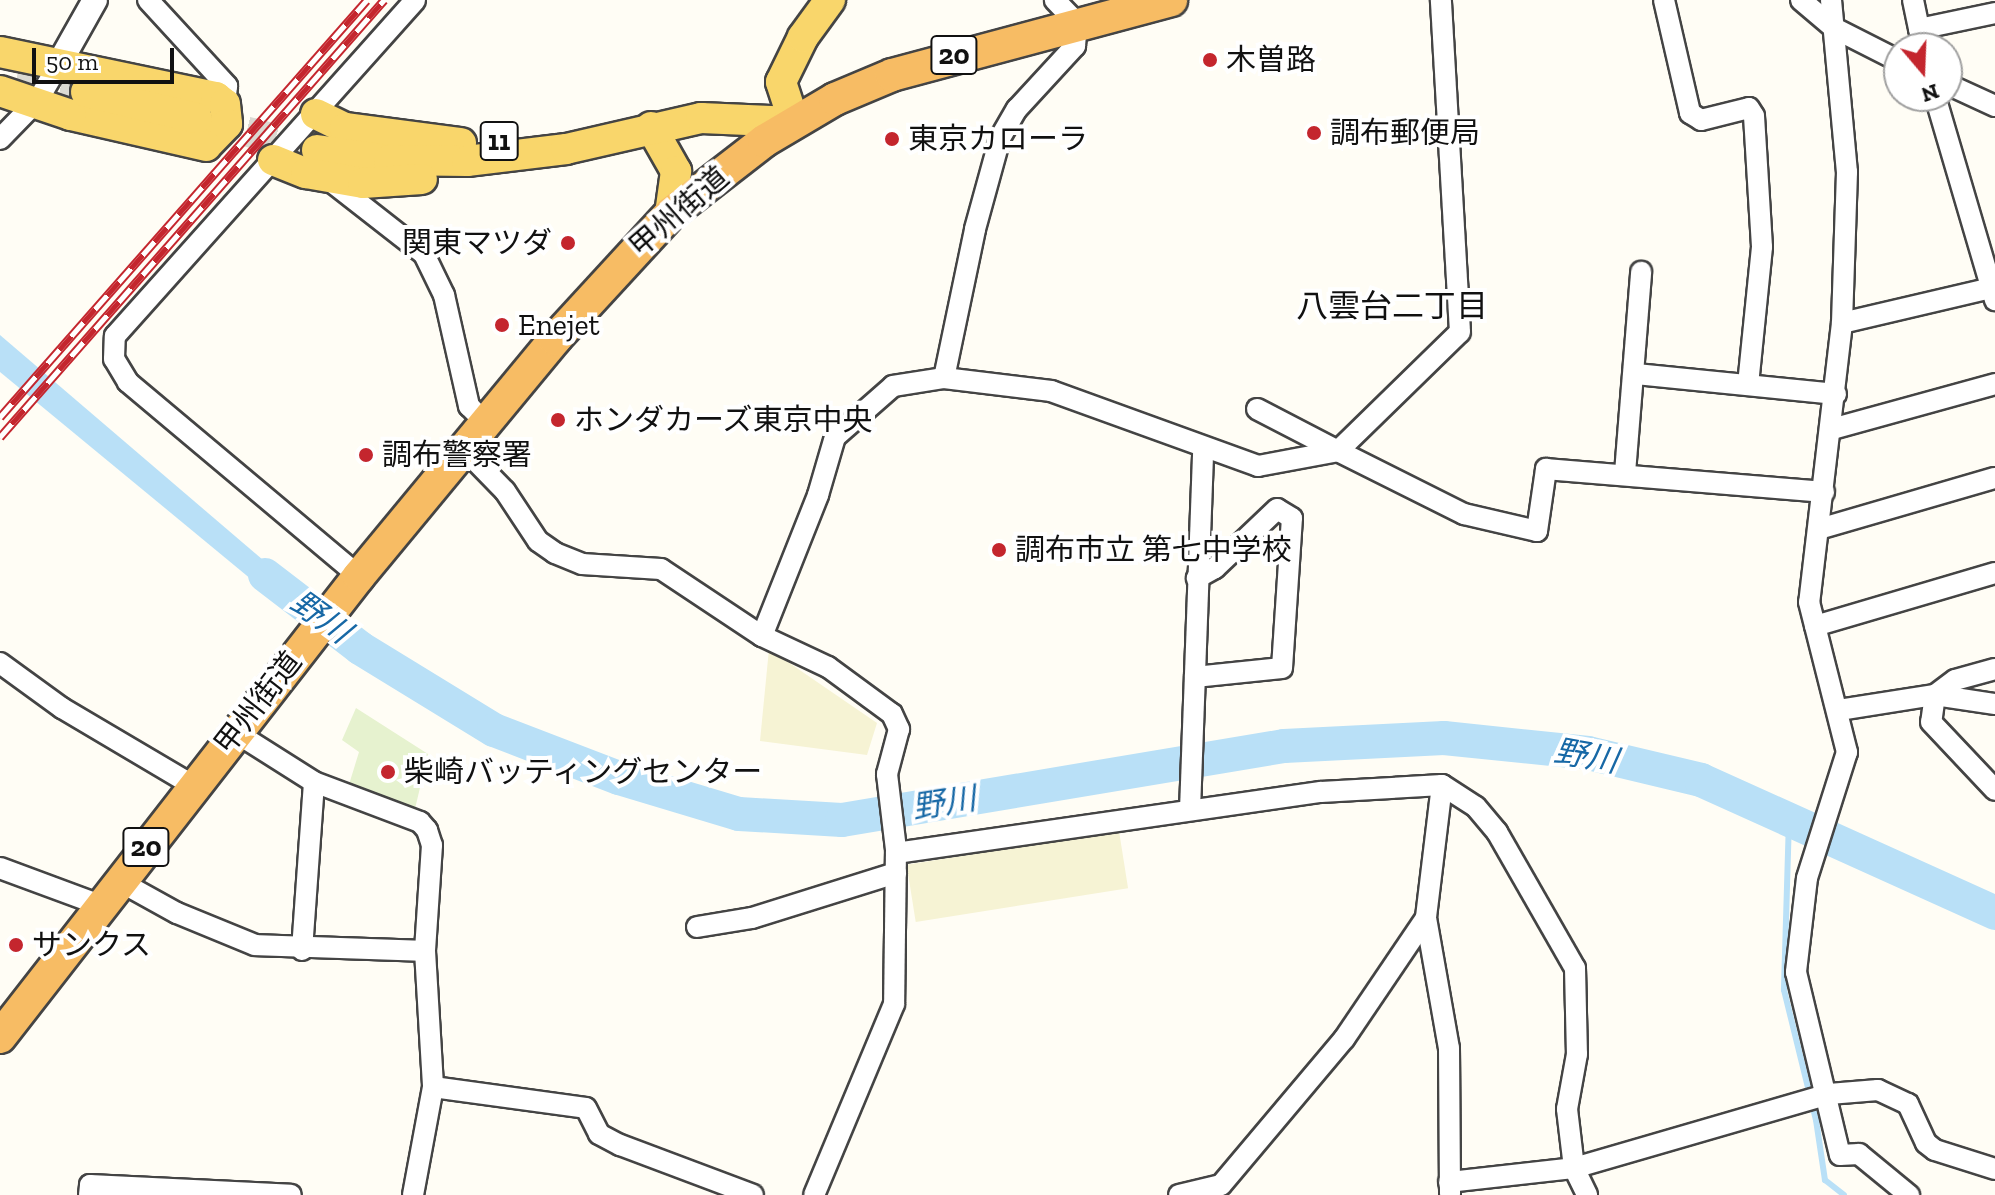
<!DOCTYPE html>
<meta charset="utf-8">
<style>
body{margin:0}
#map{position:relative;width:1995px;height:1195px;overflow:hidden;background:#fffdf5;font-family:"Zilla Slab","Noto Sans JP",serif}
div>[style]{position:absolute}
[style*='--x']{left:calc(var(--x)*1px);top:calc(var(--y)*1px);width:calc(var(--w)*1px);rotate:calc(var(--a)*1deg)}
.farmland>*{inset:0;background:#f6f3d4;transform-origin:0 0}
.pitch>*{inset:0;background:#e6f2cf}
.water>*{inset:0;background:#b9e0f7}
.stream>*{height:6px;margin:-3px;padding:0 3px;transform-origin:3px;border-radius:3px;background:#b9e0f7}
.river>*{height:34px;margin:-17px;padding:0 17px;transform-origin:17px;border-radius:17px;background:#b9e0f7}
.primary-tunnel>*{height:30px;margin-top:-15px;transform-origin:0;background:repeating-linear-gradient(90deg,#dbdad3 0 30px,transparent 0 45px)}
.roads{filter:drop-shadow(2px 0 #444) drop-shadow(-2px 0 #444) drop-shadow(0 2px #444) drop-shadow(0 -2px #444)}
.minor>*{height:20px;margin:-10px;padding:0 10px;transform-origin:10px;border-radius:10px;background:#fff}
.tertiary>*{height:24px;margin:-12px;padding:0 12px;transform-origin:12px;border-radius:12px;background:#fff}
.primary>*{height:30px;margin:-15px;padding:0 15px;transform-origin:15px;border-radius:15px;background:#f9d66b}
.trunk>*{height:32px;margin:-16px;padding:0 16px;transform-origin:16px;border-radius:16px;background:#f7bc64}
.rail>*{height:9px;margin-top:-4.5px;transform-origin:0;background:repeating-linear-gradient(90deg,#fff 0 18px,#c4262e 0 36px);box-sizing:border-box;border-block:2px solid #c4262e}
.dots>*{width:22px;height:22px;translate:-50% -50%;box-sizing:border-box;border:4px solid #fff;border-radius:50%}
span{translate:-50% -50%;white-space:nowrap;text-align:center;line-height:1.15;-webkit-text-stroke:8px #fff;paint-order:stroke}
.shield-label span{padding:2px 6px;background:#fff;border:2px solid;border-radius:6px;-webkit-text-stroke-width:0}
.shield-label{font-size:28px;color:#111;font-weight:700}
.poi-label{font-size:30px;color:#111}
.left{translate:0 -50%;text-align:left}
.right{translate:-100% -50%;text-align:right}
.street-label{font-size:30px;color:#111}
.neighbourhood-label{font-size:32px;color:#111}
.water-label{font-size:32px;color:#1768a6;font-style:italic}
.north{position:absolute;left:1883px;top:32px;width:80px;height:80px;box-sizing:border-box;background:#fff;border:2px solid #a0a0a0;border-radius:50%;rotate:161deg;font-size:22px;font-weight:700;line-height:32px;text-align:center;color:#111}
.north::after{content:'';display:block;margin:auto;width:28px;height:36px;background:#c4262e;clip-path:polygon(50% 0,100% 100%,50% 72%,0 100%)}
.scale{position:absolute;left:32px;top:48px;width:142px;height:36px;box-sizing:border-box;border:4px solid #111;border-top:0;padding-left:10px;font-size:24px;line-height:28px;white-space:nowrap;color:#111;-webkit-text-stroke:6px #fff;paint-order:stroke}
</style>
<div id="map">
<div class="farmland">
<i style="clip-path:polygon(769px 649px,877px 723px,867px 755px,760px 741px)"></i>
<i style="left:1119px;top:831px;width:58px;height:215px;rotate:81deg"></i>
</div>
<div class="pitch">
<i style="clip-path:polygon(356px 708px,428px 754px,414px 813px,347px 791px,359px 752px,342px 740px)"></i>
</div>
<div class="water">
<i style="clip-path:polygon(0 335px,305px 596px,291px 612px,0 372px)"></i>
</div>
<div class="stream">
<i style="--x:1789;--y:819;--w:171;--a:91.7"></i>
<i style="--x:1784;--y:990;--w:134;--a:76.2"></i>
<i style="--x:1816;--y:1120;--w:61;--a:81.5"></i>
<i style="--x:1825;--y:1180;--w:24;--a:38"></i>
</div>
<div class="river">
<i style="--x:265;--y:575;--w:120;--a:37.5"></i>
<i style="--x:360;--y:648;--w:157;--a:31.5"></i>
<i style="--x:494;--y:730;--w:134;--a:21"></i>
<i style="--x:619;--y:778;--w:125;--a:16.7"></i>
<i style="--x:739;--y:814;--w:103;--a:3.3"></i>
<i style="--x:842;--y:820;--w:448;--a:-9.5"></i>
<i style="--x:1284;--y:746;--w:160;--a:-2.9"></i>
<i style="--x:1444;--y:738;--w:145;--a:5.9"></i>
<i style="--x:1588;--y:753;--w:116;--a:13.4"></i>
<i style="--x:1701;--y:780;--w:323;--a:24.3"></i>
</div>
<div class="primary-tunnel">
<i style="--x:17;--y:76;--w:71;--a:13.1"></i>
<i style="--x:203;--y:120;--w:118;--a:14.7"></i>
</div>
<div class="roads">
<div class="minor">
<i style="--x:148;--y:0;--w:117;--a:47.4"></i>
<i style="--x:227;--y:86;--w:18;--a:96"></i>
<i style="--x:1664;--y:0;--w:116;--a:77"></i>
<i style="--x:1690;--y:113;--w:13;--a:32"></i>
<i style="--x:1701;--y:120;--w:49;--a:-14"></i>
<i style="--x:1749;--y:108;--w:9;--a:58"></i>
<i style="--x:1754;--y:116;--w:131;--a:86.5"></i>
<i style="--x:1762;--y:247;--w:138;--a:95.8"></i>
<i style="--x:1801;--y:0;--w:43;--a:40.3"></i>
<i style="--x:1834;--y:28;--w:73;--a:26.9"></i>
<i style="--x:1831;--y:0;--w:173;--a:84.7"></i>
<i style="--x:1847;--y:172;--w:151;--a:91.9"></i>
<i style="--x:1842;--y:323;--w:281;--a:96.7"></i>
<i style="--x:1809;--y:602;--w:155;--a:75.8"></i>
<i style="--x:1847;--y:752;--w:132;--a:107.6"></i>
<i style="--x:1807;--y:878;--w:95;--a:96.7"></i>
<i style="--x:1796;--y:972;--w:188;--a:76.5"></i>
<i style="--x:1840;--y:1155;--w:19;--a:-3"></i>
<i style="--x:1859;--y:1154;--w:65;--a:39.4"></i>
<i style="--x:1913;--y:0;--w:49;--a:78.2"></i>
<i style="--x:1919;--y:29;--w:78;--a:-11.9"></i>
<i style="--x:1947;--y:84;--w:53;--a:24.6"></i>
<i style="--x:1935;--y:96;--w:213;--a:73.6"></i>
<i style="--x:0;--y:139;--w:54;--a:-45.7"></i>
<i style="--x:38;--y:100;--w:44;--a:-59.9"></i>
<i style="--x:328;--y:179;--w:122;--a:38"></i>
<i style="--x:424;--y:254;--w:46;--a:64"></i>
<i style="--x:444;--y:295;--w:114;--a:77.3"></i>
<i style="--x:469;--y:406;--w:23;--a:45"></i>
<i style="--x:1842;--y:323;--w:157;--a:-13.2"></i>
<i style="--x:1636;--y:374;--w:201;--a:5.7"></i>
<i style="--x:944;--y:378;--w:152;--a:-78.2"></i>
<i style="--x:975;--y:229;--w:94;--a:-74.6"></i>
<i style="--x:1000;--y:138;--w:34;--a:-60"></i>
<i style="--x:1017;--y:109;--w:86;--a:-47.4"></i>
<i style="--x:1075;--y:46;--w:23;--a:-85"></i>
<i style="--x:1077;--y:23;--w:32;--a:-134"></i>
<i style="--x:1257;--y:409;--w:91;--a:27.4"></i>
<i style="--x:1338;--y:451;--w:170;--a:-44.3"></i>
<i style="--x:1460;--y:332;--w:333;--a:-93.3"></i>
<i style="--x:1832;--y:429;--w:169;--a:-15.4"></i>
<i style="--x:463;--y:448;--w:60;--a:45.7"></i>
<i style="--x:505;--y:491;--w:60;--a:56.6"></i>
<i style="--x:538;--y:541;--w:21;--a:35"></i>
<i style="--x:555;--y:553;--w:29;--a:22"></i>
<i style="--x:582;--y:564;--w:79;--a:3.6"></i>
<i style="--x:661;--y:569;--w:121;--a:33.6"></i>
<i style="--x:762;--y:636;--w:73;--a:25.2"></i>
<i style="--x:828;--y:667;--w:79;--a:36.3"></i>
<i style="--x:892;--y:714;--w:17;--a:65"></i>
<i style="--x:899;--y:729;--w:47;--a:104.9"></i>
<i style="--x:887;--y:774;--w:76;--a:83.2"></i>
<i style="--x:896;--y:849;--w:155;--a:90.7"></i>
<i style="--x:894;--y:1004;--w:207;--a:112.7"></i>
<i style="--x:1625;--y:473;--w:202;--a:-85.4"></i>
<i style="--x:1819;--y:529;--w:183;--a:-16.2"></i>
<i style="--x:359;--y:576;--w:302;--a:-140"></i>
<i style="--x:128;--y:382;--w:27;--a:-121"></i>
<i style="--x:114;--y:359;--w:23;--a:-88"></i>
<i style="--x:115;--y:336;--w:450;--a:-48.2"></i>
<i style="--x:1815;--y:626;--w:188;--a:-16.4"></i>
<i style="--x:762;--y:636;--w:152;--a:-68.3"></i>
<i style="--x:818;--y:495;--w:60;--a:-73.7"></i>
<i style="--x:835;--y:437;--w:77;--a:-41.3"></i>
<i style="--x:893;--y:386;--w:52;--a:-8.9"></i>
<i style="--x:944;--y:378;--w:108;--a:6.9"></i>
<i style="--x:1051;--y:391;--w:220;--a:19.9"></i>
<i style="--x:1258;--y:466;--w:81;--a:-10.6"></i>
<i style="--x:1338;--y:451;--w:141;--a:26.6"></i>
<i style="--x:1464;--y:514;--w:75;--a:13.1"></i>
<i style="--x:1537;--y:531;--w:63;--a:-81.7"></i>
<i style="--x:1546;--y:469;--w:279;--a:4.7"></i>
<i style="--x:0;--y:663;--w:77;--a:36"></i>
<i style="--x:62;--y:708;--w:153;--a:30.6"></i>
<i style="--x:1995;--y:669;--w:41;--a:164.6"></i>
<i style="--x:1955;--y:680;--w:25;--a:143"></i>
<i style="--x:1935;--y:695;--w:27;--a:98"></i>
<i style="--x:1931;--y:722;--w:93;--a:46.7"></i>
<i style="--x:1195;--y:677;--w:87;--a:-5.9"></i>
<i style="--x:1282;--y:668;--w:150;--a:-86.2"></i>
<i style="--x:1292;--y:518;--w:17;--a:-149"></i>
<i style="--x:1277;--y:509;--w:86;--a:136.4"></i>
<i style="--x:1215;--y:568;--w:21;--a:151"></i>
<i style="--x:1839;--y:710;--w:97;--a:-8.9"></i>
<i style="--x:1935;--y:695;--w:61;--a:8.5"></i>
<i style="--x:235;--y:732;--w:93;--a:32.3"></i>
<i style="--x:314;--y:782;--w:113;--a:20.7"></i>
<i style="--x:420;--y:822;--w:11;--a:49"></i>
<i style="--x:427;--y:830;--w:16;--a:72"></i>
<i style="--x:432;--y:845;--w:106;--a:93.8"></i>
<i style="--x:425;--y:951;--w:136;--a:86.6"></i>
<i style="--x:433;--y:1087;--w:110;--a:100.5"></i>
<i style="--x:1442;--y:785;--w:134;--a:96.9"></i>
<i style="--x:1426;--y:918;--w:132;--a:80"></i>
<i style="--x:1449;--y:1048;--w:146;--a:89.6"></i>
<i style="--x:1190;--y:810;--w:362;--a:-87.9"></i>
<i style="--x:896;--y:853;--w:429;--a:-8.2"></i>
<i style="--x:1321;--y:792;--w:121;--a:-3.3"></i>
<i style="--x:1442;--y:785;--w:40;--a:32.9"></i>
<i style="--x:1476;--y:807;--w:33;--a:50"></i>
<i style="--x:1497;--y:832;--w:157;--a:60.2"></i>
<i style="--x:1575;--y:968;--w:86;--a:88.7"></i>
<i style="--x:1577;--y:1054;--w:56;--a:100.3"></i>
<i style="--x:1567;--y:1109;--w:59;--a:83.2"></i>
<i style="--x:1574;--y:1168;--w:30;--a:64"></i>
<i style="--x:0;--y:868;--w:107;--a:20.3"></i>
<i style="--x:119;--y:881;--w:66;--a:28.9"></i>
<i style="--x:177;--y:913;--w:84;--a:22.3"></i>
<i style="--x:255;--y:945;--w:170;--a:2"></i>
<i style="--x:697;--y:927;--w:56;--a:-9.3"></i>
<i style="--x:752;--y:918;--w:151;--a:-17.4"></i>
<i style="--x:302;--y:950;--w:168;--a:-85.9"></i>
<i style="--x:433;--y:1087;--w:154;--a:7.8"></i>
<i style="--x:586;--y:1108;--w:29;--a:63"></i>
<i style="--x:599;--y:1134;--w:24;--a:28"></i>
<i style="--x:620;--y:1145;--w:142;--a:20.6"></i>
<i style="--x:1449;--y:1182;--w:126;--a:-6.4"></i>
<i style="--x:1574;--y:1168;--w:266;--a:-16.2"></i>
<i style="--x:1829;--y:1094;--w:49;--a:-4.7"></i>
<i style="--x:1878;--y:1090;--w:33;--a:25"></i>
<i style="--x:1908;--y:1104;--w:43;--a:65.2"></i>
<i style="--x:1926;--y:1143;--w:11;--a:38"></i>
<i style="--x:1935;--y:1150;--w:63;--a:17.6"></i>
<i style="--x:89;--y:1195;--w:10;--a:-84"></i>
<i style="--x:90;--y:1185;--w:201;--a:2.8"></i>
<i style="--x:1179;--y:1195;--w:43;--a:-13.4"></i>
<i style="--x:1221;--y:1185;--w:191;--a:-49.9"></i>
<i style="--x:1344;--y:1039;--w:146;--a:-55.9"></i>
</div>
<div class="tertiary">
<i style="--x:60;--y:62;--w:71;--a:-60.6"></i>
</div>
<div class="primary">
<i style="--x:0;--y:52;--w:221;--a:11.8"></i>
<i style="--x:216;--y:97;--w:11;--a:38"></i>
<i style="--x:225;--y:104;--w:20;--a:84"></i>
<i style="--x:227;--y:124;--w:30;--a:134"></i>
<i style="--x:206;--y:146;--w:139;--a:-167.1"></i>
<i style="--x:71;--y:115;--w:75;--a:-161.3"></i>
<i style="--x:86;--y:92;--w:114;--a:13.2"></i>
<i style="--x:316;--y:114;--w:32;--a:26"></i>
<i style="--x:345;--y:128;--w:117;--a:7.4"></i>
<i style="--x:651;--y:127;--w:51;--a:60.4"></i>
<i style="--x:676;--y:171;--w:43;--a:97.9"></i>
<i style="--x:317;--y:150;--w:73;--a:7.9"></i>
<i style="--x:389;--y:160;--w:78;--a:0.7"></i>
<i style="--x:467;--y:161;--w:100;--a:-6.9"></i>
<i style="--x:566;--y:149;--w:139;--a:-12.9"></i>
<i style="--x:701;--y:118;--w:93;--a:2.5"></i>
<i style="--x:794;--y:122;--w:42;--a:-108"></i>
<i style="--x:781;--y:82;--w:50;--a:-63.9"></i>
<i style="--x:803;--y:37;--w:46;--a:-53.9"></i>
<i style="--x:273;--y:160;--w:35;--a:22"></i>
<i style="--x:306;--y:173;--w:58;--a:10"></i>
<i style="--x:363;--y:183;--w:59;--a:-3.9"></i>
</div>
<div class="trunk">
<i style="--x:0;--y:1037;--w:584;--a:-52.09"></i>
<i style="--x:359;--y:576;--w:308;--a:-50.4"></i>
<i style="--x:555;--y:339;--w:170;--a:-47.4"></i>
<i style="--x:670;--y:214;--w:119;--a:-37.8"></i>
<i style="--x:764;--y:141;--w:82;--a:-30.6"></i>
<i style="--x:835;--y:99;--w:62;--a:-22.8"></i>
<i style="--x:892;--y:75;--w:289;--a:-15"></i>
</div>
</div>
<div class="rail">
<i style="--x:0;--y:417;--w:555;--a:-48.65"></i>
<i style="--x:0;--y:437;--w:582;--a:-48.69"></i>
</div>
<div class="dots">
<i style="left:1210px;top:60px;background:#c4262e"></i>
<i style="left:1314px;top:133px;background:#c4262e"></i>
<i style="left:892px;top:139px;background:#c4262e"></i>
<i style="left:568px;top:243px;background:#c4262e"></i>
<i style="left:502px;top:325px;background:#c4262e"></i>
<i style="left:558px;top:420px;background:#c4262e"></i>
<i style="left:366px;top:455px;background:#c4262e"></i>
<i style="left:999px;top:550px;background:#c4262e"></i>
<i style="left:388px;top:772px;background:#c4262e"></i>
<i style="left:16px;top:945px;background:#c4262e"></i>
</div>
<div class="shield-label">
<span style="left:954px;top:55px">20</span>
<span style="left:499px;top:141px">11</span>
<span style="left:146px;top:847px">20</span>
</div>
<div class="poi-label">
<span class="left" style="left:1226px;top:60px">木曽路</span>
<span class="left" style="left:1330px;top:133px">調布郵便局</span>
<span class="left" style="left:908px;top:139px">東京カローラ</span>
<span class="right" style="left:552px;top:243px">関東マツダ</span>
<span class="left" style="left:518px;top:325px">Enejet</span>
<span class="left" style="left:574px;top:420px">ホンダカーズ東京中央</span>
<span class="left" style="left:382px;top:455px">調布警察署</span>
<span class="left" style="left:1015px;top:550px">調布市立 第七中学校</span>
<span class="left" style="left:404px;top:772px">柴崎バッティングセンター</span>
<span class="left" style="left:32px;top:945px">サンクス</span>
</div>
<div class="street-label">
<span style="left:679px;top:212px;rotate:-41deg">甲州街道</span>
<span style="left:258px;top:703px;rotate:-52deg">甲州街道</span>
</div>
<div class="neighbourhood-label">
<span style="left:1392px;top:306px">八雲台二丁目</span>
</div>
<div class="water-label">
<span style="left:321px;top:617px;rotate:36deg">野川</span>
<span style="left:1586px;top:756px;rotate:10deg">野川</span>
<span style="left:944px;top:803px;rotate:-9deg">野川</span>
</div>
<div class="north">N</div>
<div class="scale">50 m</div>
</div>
